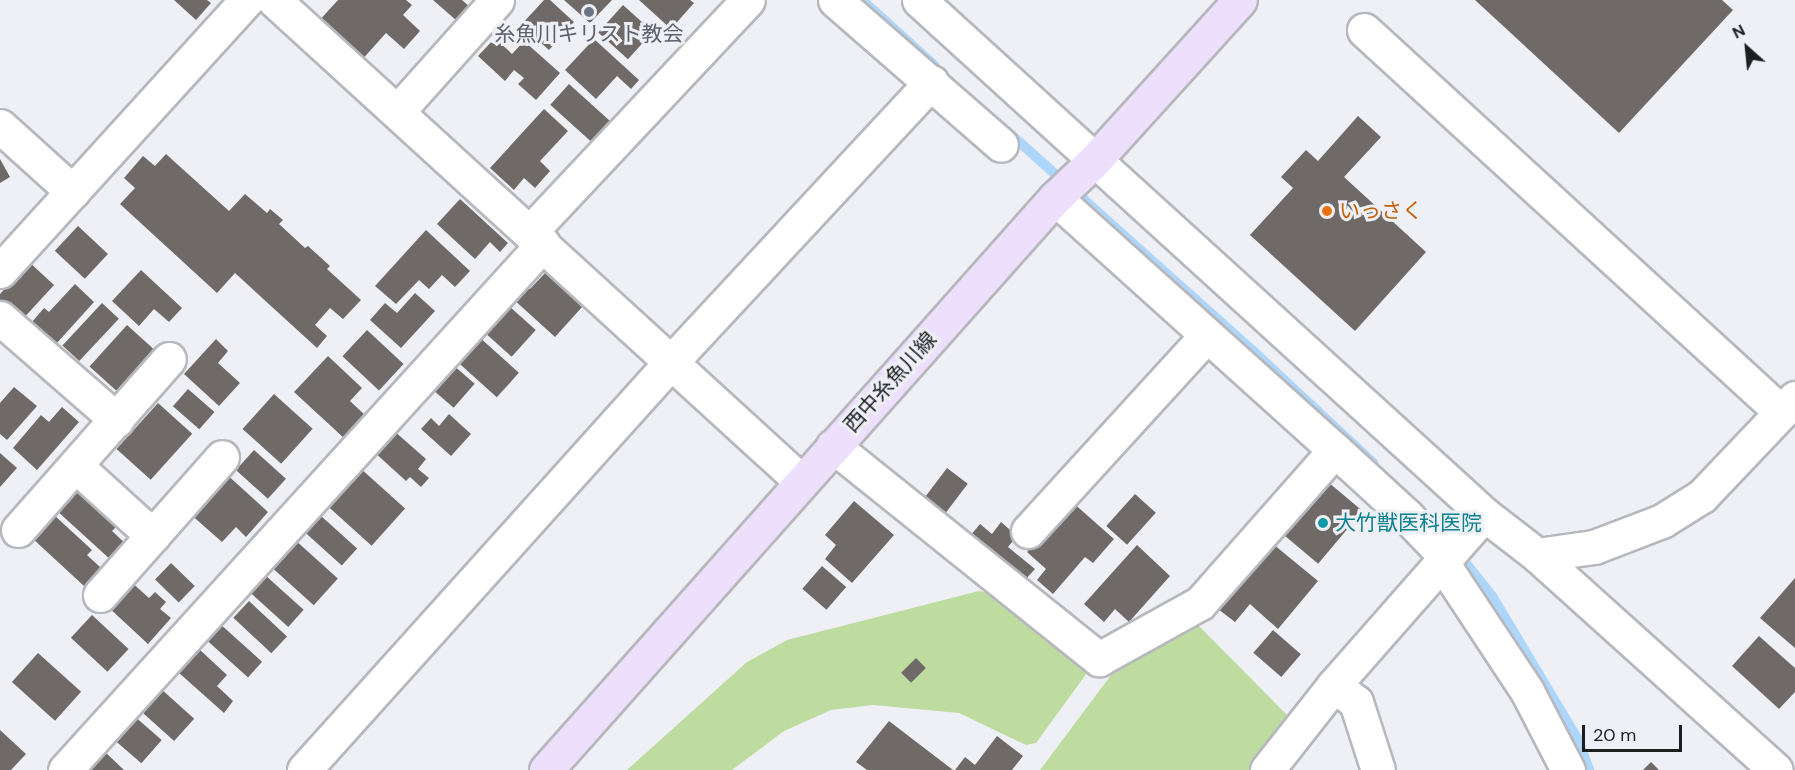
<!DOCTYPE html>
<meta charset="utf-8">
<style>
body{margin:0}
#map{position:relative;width:1795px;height:770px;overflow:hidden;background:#eff0f6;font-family:"DM Sans","Noto Sans JP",sans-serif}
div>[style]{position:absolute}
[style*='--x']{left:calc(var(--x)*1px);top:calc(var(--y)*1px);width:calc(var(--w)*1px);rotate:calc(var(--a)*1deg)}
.green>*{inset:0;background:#bedba0}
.stream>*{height:10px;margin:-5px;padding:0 5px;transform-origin:5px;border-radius:5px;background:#add6fa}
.building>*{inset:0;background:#6f6a67;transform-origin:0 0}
.roads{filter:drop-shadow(2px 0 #b7b8bd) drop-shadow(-2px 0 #b7b8bd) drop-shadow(0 2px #b7b8bd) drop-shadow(0 -2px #b7b8bd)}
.minor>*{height:33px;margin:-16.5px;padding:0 16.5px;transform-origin:16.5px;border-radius:16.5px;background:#fff}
.major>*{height:33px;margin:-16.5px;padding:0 16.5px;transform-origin:16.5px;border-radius:16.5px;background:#eedffd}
.dots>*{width:16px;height:16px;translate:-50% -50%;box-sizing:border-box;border:3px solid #eff0f6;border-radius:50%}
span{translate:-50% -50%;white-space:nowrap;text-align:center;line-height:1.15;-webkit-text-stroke:6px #eff0f6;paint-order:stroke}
.worship-label{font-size:21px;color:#5b616d}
.food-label{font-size:21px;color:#c56008}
.left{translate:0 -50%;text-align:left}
.street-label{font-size:21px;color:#1d1e20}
.culture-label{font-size:21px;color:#0d838f}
.north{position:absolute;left:1717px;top:18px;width:60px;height:60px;-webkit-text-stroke:4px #eff0f6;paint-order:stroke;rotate:333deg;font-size:16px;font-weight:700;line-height:24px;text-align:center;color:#1d1e20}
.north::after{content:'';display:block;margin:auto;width:21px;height:27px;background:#1d1e20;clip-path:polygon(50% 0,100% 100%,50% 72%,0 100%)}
.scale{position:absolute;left:1582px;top:725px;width:100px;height:27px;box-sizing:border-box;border:3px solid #1d1e20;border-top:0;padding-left:8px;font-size:18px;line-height:21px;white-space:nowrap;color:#1d1e20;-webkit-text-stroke:4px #eff0f6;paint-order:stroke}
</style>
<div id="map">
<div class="green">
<i style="clip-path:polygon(979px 591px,993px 594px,1085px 664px,1087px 673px,1036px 743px,1026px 745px,959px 713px,873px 705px,831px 710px,784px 731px,732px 770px,627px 770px,747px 662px,787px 640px)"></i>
<i style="clip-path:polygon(1197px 624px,1290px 718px,1249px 770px,1040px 770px,1123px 659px)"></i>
</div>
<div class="stream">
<i style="--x:862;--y:0;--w:98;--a:42.1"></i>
<i style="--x:1007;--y:131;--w:329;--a:41.8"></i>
<i style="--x:1252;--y:350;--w:166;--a:43"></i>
<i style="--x:1456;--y:551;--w:58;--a:51.3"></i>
<i style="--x:1492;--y:596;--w:165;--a:59.1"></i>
<i style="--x:1577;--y:738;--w:34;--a:69"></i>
</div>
<div class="building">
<i style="clip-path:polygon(174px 0,207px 0,211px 3px,196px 20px)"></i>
<i style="clip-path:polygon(338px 0,406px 0,412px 5px,403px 15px,420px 31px,404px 49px,386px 33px,360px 62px,317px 23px)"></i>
<i style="clip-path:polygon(433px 0,462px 0,470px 7px,457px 21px)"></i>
<i style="clip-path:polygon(544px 0,550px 0,574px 22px,549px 50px,521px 25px)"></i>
<i style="clip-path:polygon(564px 0,612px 0,590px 23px)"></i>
<i style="clip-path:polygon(639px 0,690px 0,694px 3px,671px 29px)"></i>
<i style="clip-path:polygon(1475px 0,1722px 0,1733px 10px,1619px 133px)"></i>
<i style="left:623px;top:5px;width:40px;height:37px;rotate:42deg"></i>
<i style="clip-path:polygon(495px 38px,512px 54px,524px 41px,560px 73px,536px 100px,518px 84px,524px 78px,514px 70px,505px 81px,478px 56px)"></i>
<i style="clip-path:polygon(594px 39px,639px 80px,631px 89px,617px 76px,596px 99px,565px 70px)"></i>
<i style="left:569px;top:84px;width:60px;height:28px;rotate:42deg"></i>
<i style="clip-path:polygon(544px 109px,568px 131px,540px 161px,550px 171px,535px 188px,524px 178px,514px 190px,490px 168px)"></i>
<i style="clip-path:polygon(1358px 116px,1381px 137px,1344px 177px,1426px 252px,1355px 331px,1250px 235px,1293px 188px,1281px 177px,1306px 150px,1318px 161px)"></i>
<i style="clip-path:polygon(166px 154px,229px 211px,245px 194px,267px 213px,270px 209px,283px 220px,279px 224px,305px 248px,308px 246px,330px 266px,327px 269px,361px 300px,343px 319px,330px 308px,315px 325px,327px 336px,317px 348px,235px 273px,217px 293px,120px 204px,135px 188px,124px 178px,143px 156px,155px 166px)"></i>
<i style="clip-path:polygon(0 159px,10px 177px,0 183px)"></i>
<i style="clip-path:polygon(460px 199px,508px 243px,500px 252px,490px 242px,475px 259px,437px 224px)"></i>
<i style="left:78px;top:226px;width:41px;height:34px;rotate:43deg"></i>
<i style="clip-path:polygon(426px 230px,470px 271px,455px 287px,442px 275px,429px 289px,419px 280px,396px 304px,375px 286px)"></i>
<i style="clip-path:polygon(29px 262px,54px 285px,21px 321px,0 302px,0 294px)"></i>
<i style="clip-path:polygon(141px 270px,182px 308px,169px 322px,154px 309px,139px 326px,112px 301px)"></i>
<i style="clip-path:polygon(546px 272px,583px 306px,555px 337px,512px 298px,524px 284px,530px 289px)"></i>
<i style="clip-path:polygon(75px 284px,94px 302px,56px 344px,32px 322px,44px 308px,49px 312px)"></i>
<i style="clip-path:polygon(415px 293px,435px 311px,401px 348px,370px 320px,385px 303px,397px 313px)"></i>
<i style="left:102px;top:303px;width:23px;height:58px;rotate:43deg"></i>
<i style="left:509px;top:306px;width:36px;height:36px;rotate:42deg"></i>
<i style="left:127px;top:325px;width:38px;height:56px;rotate:42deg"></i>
<i style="left:367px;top:330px;width:50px;height:36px;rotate:43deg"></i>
<i style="left:478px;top:336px;width:55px;height:33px;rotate:42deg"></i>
<i style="clip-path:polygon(216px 339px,228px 351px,218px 363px,240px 383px,219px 406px,184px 374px)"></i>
<i style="clip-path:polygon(328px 356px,362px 388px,350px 401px,366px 416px,345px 439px,294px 392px)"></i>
<i style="left:452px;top:364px;width:30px;height:32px;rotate:41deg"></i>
<i style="clip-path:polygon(14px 387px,37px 406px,7px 440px,0 434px,0 403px)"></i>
<i style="left:188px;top:389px;width:35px;height:23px;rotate:41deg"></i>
<i style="left:274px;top:394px;width:52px;height:47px;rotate:42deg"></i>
<i style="left:158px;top:403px;width:46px;height:62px;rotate:42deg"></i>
<i style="clip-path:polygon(62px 407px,79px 422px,37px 470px,13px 448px,41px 415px,49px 422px)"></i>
<i style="clip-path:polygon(449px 414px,471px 434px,451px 456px,421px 429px,431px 418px,439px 426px)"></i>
<i style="clip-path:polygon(393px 430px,426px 459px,418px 469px,429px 478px,421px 487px,410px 477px,406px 481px,373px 451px)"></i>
<i style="left:254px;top:450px;width:43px;height:27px;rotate:42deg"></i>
<i style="clip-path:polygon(0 453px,17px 468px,0 487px)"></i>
<i style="left:359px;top:467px;width:62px;height:50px;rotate:42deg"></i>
<i style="left:947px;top:468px;width:26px;height:37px;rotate:37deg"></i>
<i style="clip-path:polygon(224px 472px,268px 512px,246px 537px,236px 527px,222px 542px,188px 512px)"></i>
<i style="left:1328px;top:482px;width:45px;height:69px;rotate:40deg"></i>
<i style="clip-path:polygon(79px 484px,121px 522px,112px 531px,127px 545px,112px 561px,55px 509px)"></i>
<i style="left:1135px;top:494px;width:28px;height:43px;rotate:42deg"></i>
<i style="clip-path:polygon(854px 501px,894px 535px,852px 583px,825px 559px,836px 545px,825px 535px)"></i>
<i style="clip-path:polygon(1071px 501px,1114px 539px,1093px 563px,1085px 557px,1053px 594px,1037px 580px,1046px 569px,1027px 552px)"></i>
<i style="clip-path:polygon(54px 515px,92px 550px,87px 555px,101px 568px,84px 586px,32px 538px)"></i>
<i style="left:320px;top:515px;width:50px;height:23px;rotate:42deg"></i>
<i style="clip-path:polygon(1001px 522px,1017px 536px,1008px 547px,1035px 569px,1025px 580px,970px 536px,980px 524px,992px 534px)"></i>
<i style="left:294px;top:539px;width:59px;height:36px;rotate:42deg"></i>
<i style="clip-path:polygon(1273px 544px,1318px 581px,1278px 629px,1250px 604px,1235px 622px,1218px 609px)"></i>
<i style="clip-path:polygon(1137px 545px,1170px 576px,1129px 622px,1115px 609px,1104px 622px,1084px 604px)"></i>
<i style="left:171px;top:563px;width:33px;height:23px;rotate:44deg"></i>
<i style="left:822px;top:566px;width:32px;height:30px;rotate:41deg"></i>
<i style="left:265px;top:575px;width:52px;height:23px;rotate:42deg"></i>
<i style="clip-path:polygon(1795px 578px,1795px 648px,1760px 618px)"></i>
<i style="clip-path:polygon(129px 580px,149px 598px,155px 592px,166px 602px,160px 609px,171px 618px,148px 644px,106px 605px)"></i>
<i style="left:249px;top:601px;width:52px;height:23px;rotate:43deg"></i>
<i style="left:92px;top:615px;width:50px;height:31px;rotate:43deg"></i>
<i style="left:219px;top:623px;width:58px;height:21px;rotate:42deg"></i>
<i style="left:1273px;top:630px;width:37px;height:30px;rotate:41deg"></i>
<i style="clip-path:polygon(1759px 636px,1795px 668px,1795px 692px,1779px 709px,1732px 666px)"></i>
<i style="clip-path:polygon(199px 649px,227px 675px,217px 686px,233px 701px,224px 713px,178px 672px)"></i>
<i style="left:38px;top:653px;width:58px;height:39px;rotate:42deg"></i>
<i style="left:916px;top:658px;width:14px;height:21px;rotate:45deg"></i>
<i style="left:160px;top:688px;width:46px;height:30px;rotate:42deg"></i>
<i style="left:133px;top:715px;width:38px;height:31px;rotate:41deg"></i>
<i style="clip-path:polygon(889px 721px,953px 770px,867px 770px,856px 762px)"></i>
<i style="clip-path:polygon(0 730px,26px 754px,11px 770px,0 770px)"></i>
<i style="clip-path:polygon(997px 736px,1023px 756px,1012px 770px,955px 770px,965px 757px,975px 765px)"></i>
<i style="clip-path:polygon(104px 751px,124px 770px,87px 770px)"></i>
<i style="clip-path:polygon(1651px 762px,1659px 770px,1643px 770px)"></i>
</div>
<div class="roads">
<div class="minor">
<i style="--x:274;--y:0;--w:714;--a:42.39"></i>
<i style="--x:835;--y:0;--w:220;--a:41.1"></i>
<i style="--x:919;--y:0;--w:764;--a:42.29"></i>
<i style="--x:1484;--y:514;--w:67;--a:37.7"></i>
<i style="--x:1537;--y:555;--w:321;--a:42"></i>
<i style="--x:1364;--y:30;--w:566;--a:42.49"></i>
<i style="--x:397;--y:112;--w:150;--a:-48.2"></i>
<i style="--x:0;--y:126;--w:98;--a:42.1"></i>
<i style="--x:1055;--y:198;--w:377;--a:42"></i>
<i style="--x:1335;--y:450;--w:96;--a:42.5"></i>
<i style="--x:1406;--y:515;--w:57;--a:46.4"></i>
<i style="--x:530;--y:232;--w:318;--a:-46.8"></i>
<i style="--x:0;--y:271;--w:367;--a:-47.7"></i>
<i style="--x:0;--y:318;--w:155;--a:41.1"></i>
<i style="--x:833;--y:446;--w:341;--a:38.7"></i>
<i style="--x:1099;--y:659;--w:115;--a:-29"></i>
<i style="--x:1200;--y:603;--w:204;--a:-48.6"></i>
<i style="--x:76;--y:466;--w:104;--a:42.3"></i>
<i style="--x:18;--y:530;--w:228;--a:-48.6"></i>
<i style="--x:1028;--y:531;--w:264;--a:-47.6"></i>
<i style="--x:1537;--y:555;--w:58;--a:-8"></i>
<i style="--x:1594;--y:547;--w:73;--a:-20.9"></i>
<i style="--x:1662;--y:521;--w:47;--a:-32"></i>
<i style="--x:1702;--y:496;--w:135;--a:-46.5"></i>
<i style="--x:1441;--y:561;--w:156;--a:56.5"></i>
<i style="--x:1527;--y:691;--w:89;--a:62.6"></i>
<i style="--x:100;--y:595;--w:184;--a:-48.5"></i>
<i style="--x:1334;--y:685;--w:28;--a:38"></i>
<i style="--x:1356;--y:702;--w:71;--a:72.1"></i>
<i style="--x:65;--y:770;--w:711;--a:-47.74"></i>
<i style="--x:304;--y:770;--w:550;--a:-48.02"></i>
<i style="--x:672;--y:361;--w:381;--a:-47.1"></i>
<i style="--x:1267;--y:770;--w:108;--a:-51.8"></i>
<i style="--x:1334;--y:685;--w:227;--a:-48.7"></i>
</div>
<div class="major">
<i style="--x:546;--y:770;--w:766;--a:-48.34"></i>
<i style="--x:1055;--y:198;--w:54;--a:-43.5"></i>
<i style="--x:1094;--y:161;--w:217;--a:-47.8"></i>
</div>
</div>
<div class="dots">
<i style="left:589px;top:12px;background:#6b7280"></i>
<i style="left:1327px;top:211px;background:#e8710a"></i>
<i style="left:1323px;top:523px;background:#0f9aa8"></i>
</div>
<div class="worship-label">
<span style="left:589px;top:34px">糸魚川キリスト教会</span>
</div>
<div class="food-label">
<span class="left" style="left:1339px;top:211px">いっさく</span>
</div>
<div class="street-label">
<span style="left:890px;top:382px;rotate:-48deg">西中糸魚川線</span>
</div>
<div class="culture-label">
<span class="left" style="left:1335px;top:523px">大竹獣医科医院</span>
</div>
<div class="north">N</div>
<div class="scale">20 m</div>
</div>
